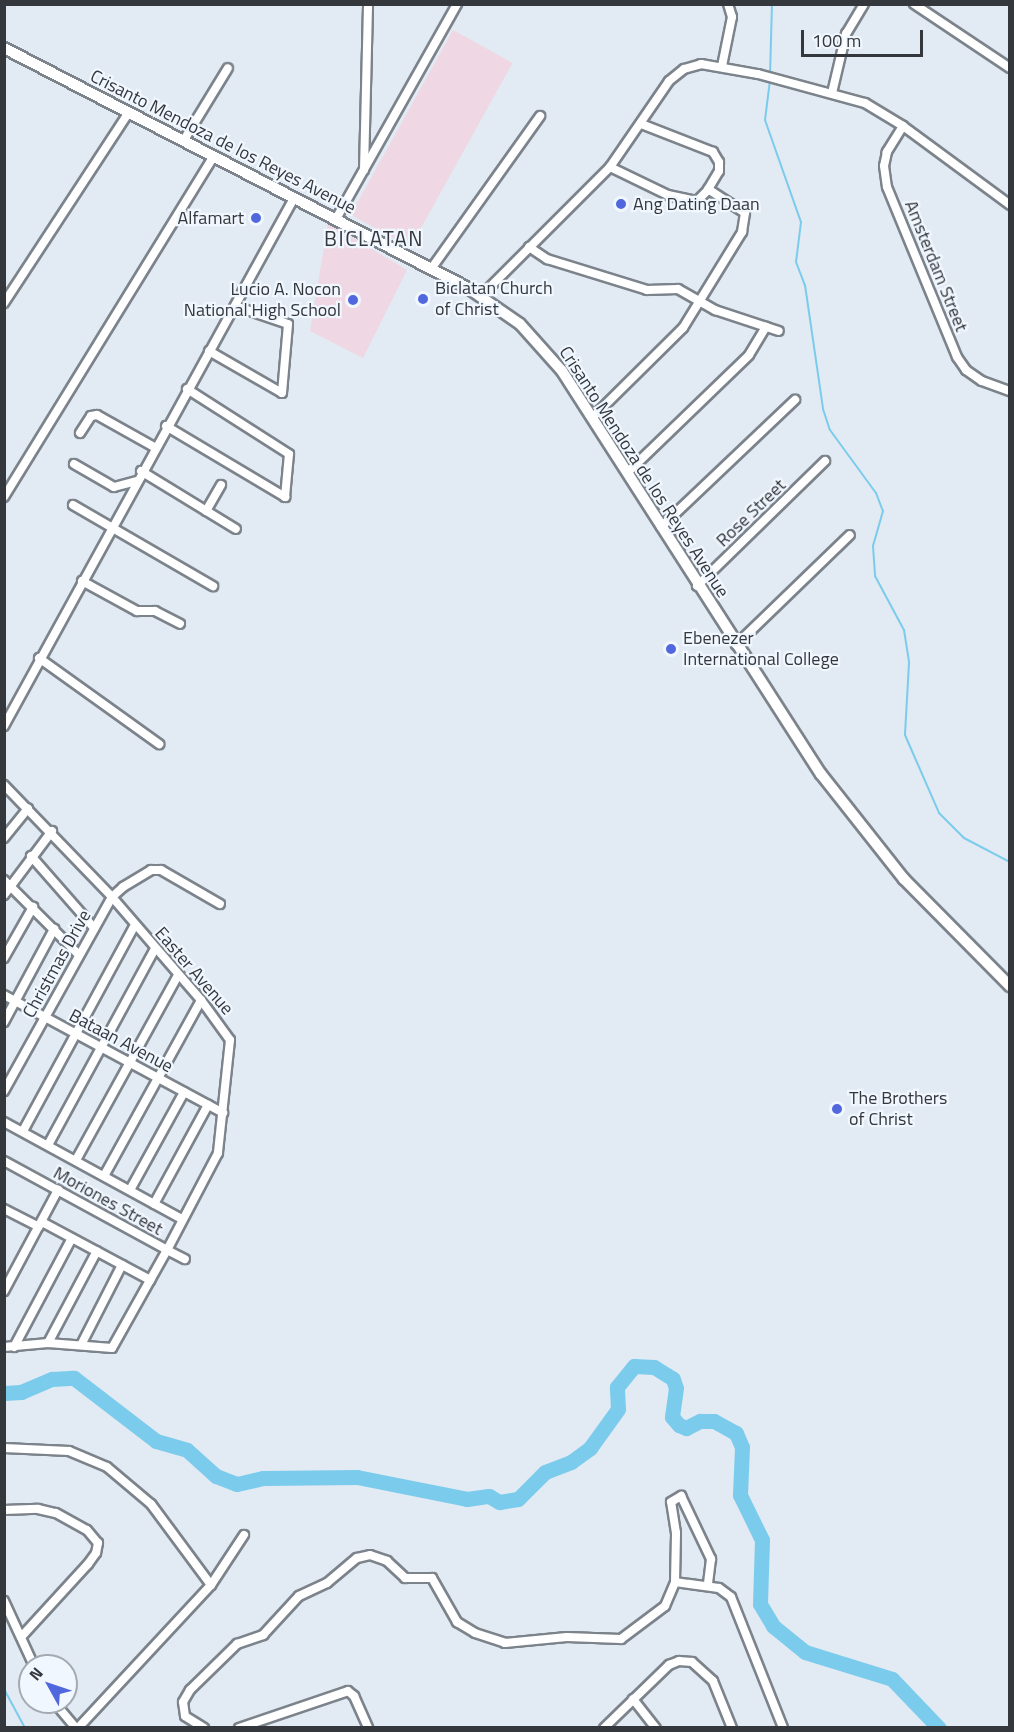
<!DOCTYPE html>
<style>
body{margin:0}
#map{position:relative;width:1014px;height:1732px;overflow:hidden;background:#e2eaf3;font-family:"Titillium Web",sans-serif}
div>[style]{position:absolute}
[style*='--x']{left:calc(var(--x)*1px);top:calc(var(--y)*1px);width:calc(var(--w)*1px);rotate:calc(var(--a)*1deg)}
.education>*{inset:0;background:#efd8e3;transform-origin:0 0}
.stream>*{height:2px;margin:-1px;padding:0 1px;transform-origin:1px;border-radius:1px;background:#7bccec}
.river>*{height:15px;margin:-7.5px;padding:0 7.5px;transform-origin:7.5px;border-radius:7.5px;background:#7bccec}
.roads{filter:drop-shadow(2px 0 #7c838b) drop-shadow(-2px 0 #7c838b) drop-shadow(0 2px #7c838b) drop-shadow(0 -2px #7c838b)}
.street>*{height:8px;margin:-4px;padding:0 4px;transform-origin:4px;border-radius:4px;background:#fff}
.secondary>*{height:10px;margin:-5px;padding:0 5px;transform-origin:5px;border-radius:5px;background:#fff}
.dots>*{width:16px;height:16px;translate:-50% -50%;box-sizing:border-box;border:3px solid #f1f7ff;border-radius:50%}
span{translate:-50% -50%;white-space:nowrap;text-align:center;line-height:1.15;-webkit-text-stroke:4.5px #f1f7ff;paint-order:stroke}
.street-label{font-size:18px;color:#34373b}
.poi-label{font-size:18px;color:#34373b}
.left{translate:0 -50%;text-align:left}
.right{translate:-100% -50%;text-align:right}
.quarter-label{font-size:21px;color:#34373b;letter-spacing:1.5px}
.frame{position:absolute;inset:0;border:6px solid #34373b;pointer-events:none}
.north{position:absolute;left:18px;top:1654px;width:60px;height:60px;box-sizing:border-box;background:#f1f7ff;border:2px solid #a5aab1;border-radius:50%;rotate:310deg;font-size:16px;font-weight:700;line-height:24px;text-align:center;color:#34373b}
.north::after{content:'';display:block;margin:auto;width:21px;height:27px;background:#5167dd;clip-path:polygon(50% 0,100% 100%,50% 72%,0 100%)}
.scale{position:absolute;left:801px;top:30px;width:122px;height:27px;box-sizing:border-box;border:3px solid #34373b;border-top:0;padding-left:8px;font-size:18px;line-height:21px;white-space:nowrap;color:#34373b;-webkit-text-stroke:4px #f1f7ff;paint-order:stroke}
</style>
<div id="map">
<div class="education">
<i style="left:453px;top:30px;width:68px;height:211px;rotate:29deg"></i>
<i style="clip-path:polygon(328px 223px,407px 270px,363px 358px,310px 331px)"></i>
</div>
<div class="stream">
<i style="--x:770;--y:75;--w:71;--a:-88.4"></i>
<i style="--x:770;--y:80;--w:40;--a:97.1"></i>
<i style="--x:765;--y:120;--w:108;--a:70.6"></i>
<i style="--x:801;--y:222;--w:40;--a:97.1"></i>
<i style="--x:796;--y:262;--w:25;--a:69"></i>
<i style="--x:805;--y:285;--w:125;--a:81.7"></i>
<i style="--x:823;--y:409;--w:22;--a:72"></i>
<i style="--x:830;--y:430;--w:78;--a:53.9"></i>
<i style="--x:876;--y:493;--w:19;--a:69"></i>
<i style="--x:883;--y:511;--w:36;--a:106"></i>
<i style="--x:873;--y:546;--w:30;--a:86"></i>
<i style="--x:875;--y:576;--w:61;--a:61.8"></i>
<i style="--x:904;--y:630;--w:33;--a:81"></i>
<i style="--x:909;--y:663;--w:72;--a:93.2"></i>
<i style="--x:905;--y:735;--w:85;--a:66.4"></i>
<i style="--x:939;--y:813;--w:35;--a:45"></i>
<i style="--x:964;--y:838;--w:52;--a:27.6"></i>
<i style="--x:4;--y:1689;--w:44;--a:61.7"></i>
</div>
<div class="river">
<i style="--x:4;--y:1393;--w:17;--a:-3"></i>
<i style="--x:21;--y:1392;--w:34;--a:-23"></i>
<i style="--x:52;--y:1379;--w:22;--a:-3"></i>
<i style="--x:74;--y:1378;--w:103;--a:37.5"></i>
<i style="--x:156;--y:1441;--w:32;--a:16"></i>
<i style="--x:187;--y:1450;--w:39;--a:42"></i>
<i style="--x:216;--y:1476;--w:22;--a:21"></i>
<i style="--x:237;--y:1484;--w:27;--a:-13"></i>
<i style="--x:263;--y:1478;--w:94;--a:-0.6"></i>
<i style="--x:357;--y:1477;--w:112;--a:11.3"></i>
<i style="--x:467;--y:1499;--w:22;--a:-8"></i>
<i style="--x:489;--y:1496;--w:12;--a:31"></i>
<i style="--x:499;--y:1502;--w:19;--a:-9"></i>
<i style="--x:518;--y:1499;--w:38;--a:-45"></i>
<i style="--x:545;--y:1472;--w:28;--a:-21"></i>
<i style="--x:571;--y:1462;--w:24;--a:-36"></i>
<i style="--x:590;--y:1448;--w:48;--a:-54.3"></i>
<i style="--x:618;--y:1409;--w:22;--a:-93"></i>
<i style="--x:617;--y:1387;--w:27;--a:-51"></i>
<i style="--x:634;--y:1366;--w:20;--a:3"></i>
<i style="--x:654;--y:1367;--w:22;--a:32"></i>
<i style="--x:673;--y:1379;--w:9;--a:72"></i>
<i style="--x:676;--y:1388;--w:29;--a:98"></i>
<i style="--x:672;--y:1417;--w:11;--a:49"></i>
<i style="--x:679;--y:1425;--w:8;--a:23"></i>
<i style="--x:686;--y:1428;--w:16;--a:-27"></i>
<i style="--x:700;--y:1421;--w:14;--a:0"></i>
<i style="--x:714;--y:1421;--w:25;--a:29"></i>
<i style="--x:736;--y:1433;--w:15;--a:67"></i>
<i style="--x:742;--y:1447;--w:48;--a:92.4"></i>
<i style="--x:740;--y:1495;--w:50;--a:63.9"></i>
<i style="--x:762;--y:1540;--w:64;--a:91.8"></i>
<i style="--x:760;--y:1604;--w:26;--a:59"></i>
<i style="--x:773;--y:1626;--w:41;--a:39.1"></i>
<i style="--x:805;--y:1652;--w:91;--a:17.2"></i>
<i style="--x:892;--y:1679;--w:68;--a:46.2"></i>
</div>
<div class="roads">
<div class="street">
<i style="--x:914;--y:4;--w:115;--a:33.7"></i>
<i style="--x:722;--y:66;--w:50;--a:-78.5"></i>
<i style="--x:732;--y:17;--w:14;--a:-107"></i>
<i style="--x:832;--y:93;--w:61;--a:-76.7"></i>
<i style="--x:846;--y:34;--w:35;--a:-59"></i>
<i style="--x:903;--y:126;--w:31;--a:122"></i>
<i style="--x:887;--y:152;--w:14;--a:102"></i>
<i style="--x:884;--y:166;--w:21;--a:82"></i>
<i style="--x:887;--y:187;--w:184;--a:67.6"></i>
<i style="--x:957;--y:357;--w:16;--a:55"></i>
<i style="--x:966;--y:370;--w:19;--a:35"></i>
<i style="--x:982;--y:381;--w:30;--a:20"></i>
<i style="--x:184;--y:140;--w:84;--a:-58.6"></i>
<i style="--x:610;--y:167;--w:64;--a:25.8"></i>
<i style="--x:668;--y:195;--w:30;--a:12"></i>
<i style="--x:697;--y:201;--w:14;--a:-45"></i>
<i style="--x:707;--y:191;--w:23;--a:-59"></i>
<i style="--x:719;--y:171;--w:9;--a:-90"></i>
<i style="--x:719;--y:162;--w:12;--a:-121"></i>
<i style="--x:713;--y:152;--w:77;--a:-158.7"></i>
<i style="--x:364;--y:170;--w:166;--a:-88.6"></i>
<i style="--x:336;--y:219;--w:247;--a:-60.6"></i>
<i style="--x:529;--y:247;--w:22;--a:34"></i>
<i style="--x:547;--y:259;--w:105;--a:17.2"></i>
<i style="--x:647;--y:290;--w:31;--a:-2"></i>
<i style="--x:678;--y:289;--w:43;--a:29.6"></i>
<i style="--x:715;--y:310;--w:67;--a:18.2"></i>
<i style="--x:431;--y:269;--w:188;--a:-54.5"></i>
<i style="--x:482;--y:295;--w:181;--a:-45"></i>
<i style="--x:610;--y:167;--w:104;--a:-55.5"></i>
<i style="--x:669;--y:81;--w:19;--a:-39"></i>
<i style="--x:684;--y:69;--w:18;--a:-16"></i>
<i style="--x:701;--y:64;--w:58;--a:10"></i>
<i style="--x:758;--y:74;--w:111;--a:15.2"></i>
<i style="--x:865;--y:103;--w:44;--a:31.2"></i>
<i style="--x:903;--y:126;--w:133;--a:36.4"></i>
<i style="--x:4;--y:303;--w:228;--a:-56.8"></i>
<i style="--x:209;--y:351;--w:84;--a:29.9"></i>
<i style="--x:282;--y:393;--w:69;--a:-85"></i>
<i style="--x:288;--y:324;--w:56;--a:-161.2"></i>
<i style="--x:592;--y:418;--w:128;--a:-44.7"></i>
<i style="--x:683;--y:328;--w:113;--a:-58.4"></i>
<i style="--x:742;--y:232;--w:19;--a:-81"></i>
<i style="--x:745;--y:213;--w:44;--a:-147"></i>
<i style="--x:166;--y:426;--w:139;--a:30.8"></i>
<i style="--x:285;--y:497;--w:43;--a:-84.7"></i>
<i style="--x:289;--y:454;--w:121;--a:-147.5"></i>
<i style="--x:80;--y:433;--w:20;--a:-57"></i>
<i style="--x:91;--y:416;--w:6;--a:-9"></i>
<i style="--x:97;--y:415;--w:65;--a:29.3"></i>
<i style="--x:74;--y:464;--w:46;--a:29.9"></i>
<i style="--x:114;--y:487;--w:23;--a:-15"></i>
<i style="--x:141;--y:471;--w:111;--a:31.4"></i>
<i style="--x:628;--y:472;--w:168;--a:-44"></i>
<i style="--x:749;--y:355;--w:33;--a:-59"></i>
<i style="--x:4;--y:497;--w:400;--a:-58.4"></i>
<i style="--x:73;--y:505;--w:162;--a:30.1"></i>
<i style="--x:206;--y:511;--w:30;--a:-60"></i>
<i style="--x:661;--y:527;--w:185;--a:-43.5"></i>
<i style="--x:82;--y:581;--w:63;--a:28.6"></i>
<i style="--x:137;--y:611;--w:18;--a:0"></i>
<i style="--x:155;--y:611;--w:28;--a:27"></i>
<i style="--x:697;--y:586;--w:179;--a:-44.3"></i>
<i style="--x:736;--y:645;--w:158;--a:-44"></i>
<i style="--x:39;--y:658;--w:148;--a:35.6"></i>
<i style="--x:4;--y:726;--w:602;--a:-61.22"></i>
<i style="--x:4;--y:785;--w:156;--a:46"></i>
<i style="--x:112;--y:897;--w:136;--a:49.2"></i>
<i style="--x:201;--y:1000;--w:49;--a:54.1"></i>
<i style="--x:230;--y:1040;--w:114;--a:96.1"></i>
<i style="--x:218;--y:1153;--w:110;--a:117.7"></i>
<i style="--x:167;--y:1250;--w:20;--a:27"></i>
<i style="--x:4;--y:838;--w:38;--a:-51"></i>
<i style="--x:31;--y:856;--w:96;--a:48.8"></i>
<i style="--x:4;--y:880;--w:106;--a:45"></i>
<i style="--x:4;--y:895;--w:80;--a:-53.1"></i>
<i style="--x:4;--y:958;--w:59;--a:-60.4"></i>
<i style="--x:4;--y:995;--w:249;--a:28.3"></i>
<i style="--x:4;--y:1022;--w:106;--a:-61.7"></i>
<i style="--x:4;--y:1091;--w:222;--a:-60.9"></i>
<i style="--x:112;--y:897;--w:15;--a:-42"></i>
<i style="--x:123;--y:887;--w:33;--a:-31"></i>
<i style="--x:151;--y:870;--w:10;--a:0"></i>
<i style="--x:161;--y:870;--w:68;--a:30"></i>
<i style="--x:4;--y:1122;--w:203;--a:28.6"></i>
<i style="--x:23;--y:1131;--w:234;--a:-61.5"></i>
<i style="--x:48;--y:1145;--w:223;--a:-61.4"></i>
<i style="--x:76;--y:1160;--w:211;--a:-61.1"></i>
<i style="--x:4;--y:1161;--w:186;--a:28.6"></i>
<i style="--x:167;--y:1250;--w:112;--a:119.3"></i>
<i style="--x:112;--y:1348;--w:64;--a:-175.5"></i>
<i style="--x:48;--y:1343;--w:44;--a:174.8"></i>
<i style="--x:104;--y:1176;--w:201;--a:-61.1"></i>
<i style="--x:130;--y:1190;--w:112;--a:-61.1"></i>
<i style="--x:154;--y:1204;--w:113;--a:-61.4"></i>
<i style="--x:4;--y:1209;--w:39;--a:27"></i>
<i style="--x:42;--y:1222;--w:123;--a:28.2"></i>
<i style="--x:4;--y:1291;--w:115;--a:-61.9"></i>
<i style="--x:48;--y:1343;--w:104;--a:-62"></i>
<i style="--x:81;--y:1345;--w:90;--a:-62.9"></i>
<i style="--x:14;--y:1347;--w:123;--a:-62"></i>
<i style="--x:4;--y:1448;--w:65;--a:2.6"></i>
<i style="--x:69;--y:1451;--w:41;--a:22.8"></i>
<i style="--x:107;--y:1467;--w:57;--a:40.1"></i>
<i style="--x:151;--y:1504;--w:101;--a:53.5"></i>
<i style="--x:4;--y:1510;--w:34;--a:-2"></i>
<i style="--x:38;--y:1509;--w:18;--a:13"></i>
<i style="--x:56;--y:1513;--w:35;--a:29"></i>
<i style="--x:87;--y:1530;--w:17;--a:50"></i>
<i style="--x:98;--y:1543;--w:10;--a:101"></i>
<i style="--x:96;--y:1553;--w:14;--a:126"></i>
<i style="--x:88;--y:1564;--w:99;--a:132.5"></i>
<i style="--x:675;--y:1582;--w:49;--a:-88.8"></i>
<i style="--x:676;--y:1533;--w:31;--a:-99"></i>
<i style="--x:671;--y:1502;--w:12;--a:-31"></i>
<i style="--x:681;--y:1496;--w:70;--a:64.5"></i>
<i style="--x:711;--y:1559;--w:26;--a:97"></i>
<i style="--x:4;--y:1601;--w:72;--a:65.2"></i>
<i style="--x:633;--y:1699;--w:37;--a:52"></i>
<i style="--x:54;--y:1702;--w:34;--a:50"></i>
<i style="--x:78;--y:1728;--w:195;--a:-47.1"></i>
<i style="--x:211;--y:1585;--w:60;--a:-56.6"></i>
<i style="--x:204;--y:1728;--w:22;--a:-148"></i>
<i style="--x:185;--y:1716;--w:14;--a:-98"></i>
<i style="--x:183;--y:1702;--w:14;--a:-60"></i>
<i style="--x:190;--y:1690;--w:66;--a:-44.4"></i>
<i style="--x:237;--y:1644;--w:28;--a:-19"></i>
<i style="--x:263;--y:1635;--w:53;--a:-47.3"></i>
<i style="--x:299;--y:1596;--w:31;--a:-25"></i>
<i style="--x:327;--y:1583;--w:39;--a:-40"></i>
<i style="--x:357;--y:1558;--w:13;--a:-13"></i>
<i style="--x:370;--y:1555;--w:18;--a:19"></i>
<i style="--x:387;--y:1561;--w:25;--a:43"></i>
<i style="--x:405;--y:1578;--w:27;--a:0"></i>
<i style="--x:432;--y:1578;--w:51;--a:60.4"></i>
<i style="--x:457;--y:1622;--w:21;--a:31"></i>
<i style="--x:475;--y:1633;--w:32;--a:18"></i>
<i style="--x:505;--y:1643;--w:62;--a:-5.5"></i>
<i style="--x:567;--y:1637;--w:54;--a:2.1"></i>
<i style="--x:621;--y:1639;--w:55;--a:-36.9"></i>
<i style="--x:665;--y:1606;--w:26;--a:-67"></i>
<i style="--x:675;--y:1582;--w:44;--a:7.8"></i>
<i style="--x:719;--y:1588;--w:15;--a:37"></i>
<i style="--x:731;--y:1597;--w:141;--a:68.3"></i>
<i style="--x:239;--y:1728;--w:115;--a:-18.7"></i>
<i style="--x:348;--y:1691;--w:8;--a:40"></i>
<i style="--x:354;--y:1696;--w:35;--a:66"></i>
<i style="--x:604;--y:1728;--w:91;--a:-44.1"></i>
<i style="--x:669;--y:1665;--w:11;--a:-22"></i>
<i style="--x:679;--y:1661;--w:13;--a:4"></i>
<i style="--x:692;--y:1662;--w:28;--a:42"></i>
<i style="--x:713;--y:1681;--w:51;--a:68"></i>
</div>
<div class="secondary">
<i style="--x:4;--y:48;--w:522;--a:27.35"></i>
<i style="--x:468;--y:288;--w:63;--a:34.7"></i>
<i style="--x:520;--y:324;--w:63;--a:48.2"></i>
<i style="--x:562;--y:371;--w:479;--a:57.3"></i>
<i style="--x:821;--y:774;--w:134;--a:51.7"></i>
<i style="--x:904;--y:879;--w:151;--a:45.3"></i>
</div>
</div>
<div class="dots">
<i style="left:621px;top:204px;background:#5167dd"></i>
<i style="left:256px;top:218px;background:#5167dd"></i>
<i style="left:423px;top:299px;background:#5167dd"></i>
<i style="left:353px;top:300px;background:#5167dd"></i>
<i style="left:671px;top:649px;background:#5167dd"></i>
<i style="left:837px;top:1109px;background:#5167dd"></i>
</div>
<div class="street-label">
<span style="left:223px;top:142px;rotate:27deg">Crisanto Mendoza de los Reyes Avenue</span>
<span style="left:936px;top:266px;rotate:68deg">Amsterdam Street</span>
<span style="left:644px;top:472px;rotate:57deg">Crisanto Mendoza de los Reyes Avenue</span>
<span style="left:751px;top:513px;rotate:-44deg">Rose Street</span>
<span style="left:57px;top:964px;rotate:-61deg">Christmas Drive</span>
<span style="left:194px;top:971px;rotate:49deg">Easter Avenue</span>
<span style="left:121px;top:1041px;rotate:28deg">Bataan Avenue</span>
<span style="left:108px;top:1201px;rotate:29deg">Moriones Street</span>
</div>
<div class="poi-label">
<span class="left" style="left:633px;top:204px">Ang Dating Daan</span>
<span class="right" style="left:244px;top:218px">Alfamart</span>
<span class="left" style="left:435px;top:299px">Biclatan Church<br>of Christ</span>
<span class="right" style="left:341px;top:300px">Lucio A. Nocon<br>National High School</span>
<span class="left" style="left:683px;top:649px">Ebenezer<br>International College</span>
<span class="left" style="left:849px;top:1109px">The Brothers<br>of Christ</span>
</div>
<div class="quarter-label">
<span style="left:374px;top:238px">BICLATAN</span>
</div>
<div class="frame"></div>
<div class="north">N</div>
<div class="scale">100 m</div>
</div>
